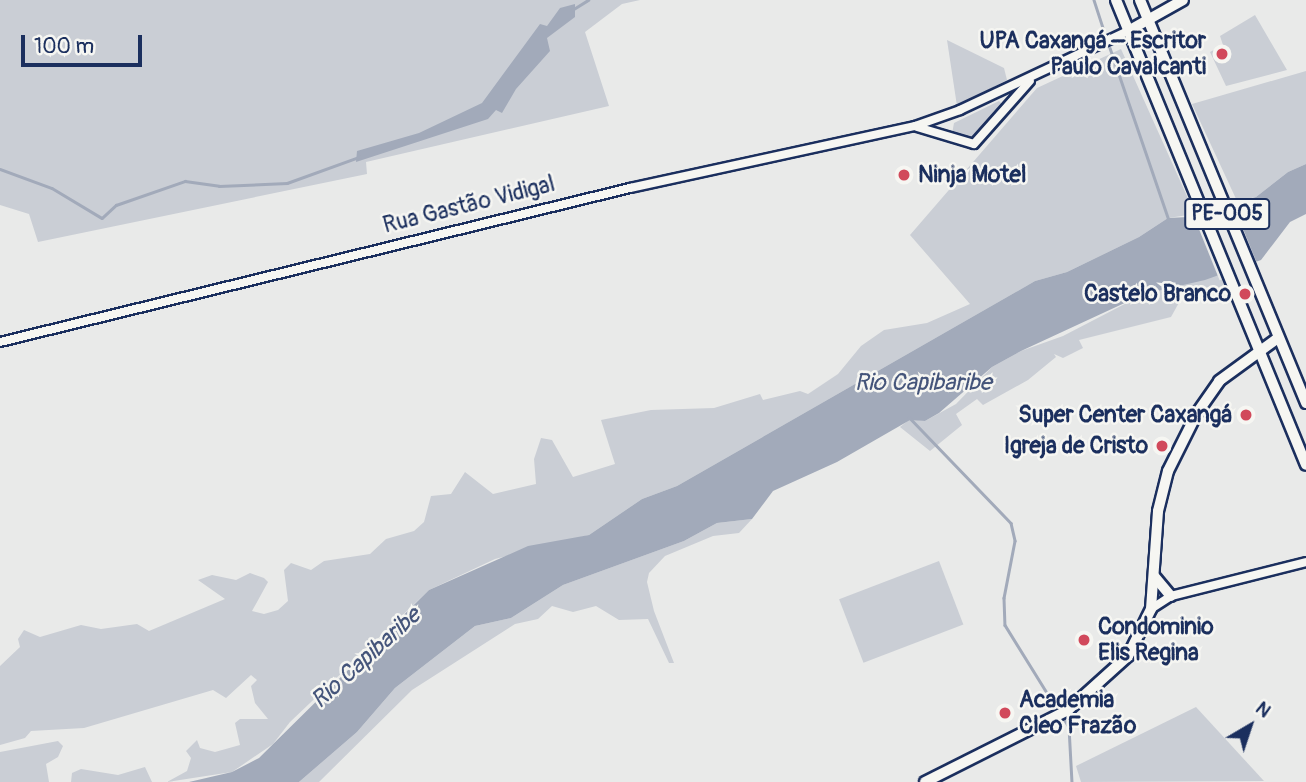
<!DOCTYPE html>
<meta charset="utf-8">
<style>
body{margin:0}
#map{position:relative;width:1306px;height:782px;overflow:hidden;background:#e9eae9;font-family:Pangolin,sans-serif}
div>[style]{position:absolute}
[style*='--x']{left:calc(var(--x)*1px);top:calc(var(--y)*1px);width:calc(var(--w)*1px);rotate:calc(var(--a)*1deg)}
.green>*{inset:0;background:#caced5;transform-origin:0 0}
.water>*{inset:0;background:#a2aaba}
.pier>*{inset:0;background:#e9eae9;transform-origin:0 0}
.stream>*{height:2.5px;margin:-1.25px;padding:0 1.25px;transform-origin:1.25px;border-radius:1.25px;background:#a2aaba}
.roads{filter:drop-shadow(2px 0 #1b2f5e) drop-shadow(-2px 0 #1b2f5e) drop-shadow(0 2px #1b2f5e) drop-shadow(0 -2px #1b2f5e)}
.minor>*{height:8px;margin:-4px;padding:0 4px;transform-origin:4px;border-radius:4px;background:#f6f6f2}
.major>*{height:10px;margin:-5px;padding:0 5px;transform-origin:5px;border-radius:5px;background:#f6f6f2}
.dots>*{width:19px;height:19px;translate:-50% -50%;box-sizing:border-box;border:4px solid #f6f6f2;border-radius:50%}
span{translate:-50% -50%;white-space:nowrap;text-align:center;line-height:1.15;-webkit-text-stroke:5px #f6f6f2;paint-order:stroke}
.shield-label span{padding:2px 5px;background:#f6f6f2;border:2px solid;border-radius:5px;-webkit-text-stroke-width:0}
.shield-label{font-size:21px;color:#1b2f5e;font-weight:700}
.poi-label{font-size:23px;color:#1b2f5e;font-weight:700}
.right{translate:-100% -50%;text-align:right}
.left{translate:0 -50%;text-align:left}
.street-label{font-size:23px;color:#1b2f5e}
.water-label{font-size:24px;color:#44547a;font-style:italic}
.north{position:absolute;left:1215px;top:691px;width:70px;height:70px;-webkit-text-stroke:5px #f6f6f2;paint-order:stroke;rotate:39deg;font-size:19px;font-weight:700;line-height:28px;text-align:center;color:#1b2f5e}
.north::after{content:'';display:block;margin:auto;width:24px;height:32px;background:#1b2f5e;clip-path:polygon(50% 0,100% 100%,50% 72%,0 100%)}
.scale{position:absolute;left:21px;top:35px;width:121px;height:32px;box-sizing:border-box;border:4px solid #1b2f5e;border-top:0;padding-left:9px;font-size:21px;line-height:24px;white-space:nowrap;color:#1b2f5e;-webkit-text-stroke:5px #f6f6f2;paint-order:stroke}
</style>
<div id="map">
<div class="green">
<i style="clip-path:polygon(0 0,640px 0,622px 4px,585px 32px,609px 106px,366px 162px,367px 174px,38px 242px,29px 214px,0 205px)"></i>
<i style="clip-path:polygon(1255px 15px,1287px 70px,1226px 86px,1210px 52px,1223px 45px,1220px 36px)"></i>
<i style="clip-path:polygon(947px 40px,1004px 68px,1007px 80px,957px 106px)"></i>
<i style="clip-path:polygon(1121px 49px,1195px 214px,1168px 218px,1139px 237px,1067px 272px,1035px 281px,677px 486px,642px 499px,589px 535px,495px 559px,429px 590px,290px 722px,273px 744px,232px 772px,167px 782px,187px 771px,191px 758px,186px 751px,197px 740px,200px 748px,215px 752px,240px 745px,235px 723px,240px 719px,268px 719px,255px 703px,251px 686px,257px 680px,251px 675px,226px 698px,213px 690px,84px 728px,31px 731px,25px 738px,0 745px,0 666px,20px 647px,18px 639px,24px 630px,40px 637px,81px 625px,101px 629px,137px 624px,149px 631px,225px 599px,198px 580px,212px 575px,236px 580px,250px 573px,264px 578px,268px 582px,252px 611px,264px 614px,278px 610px,288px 601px,284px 570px,291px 563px,311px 570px,324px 561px,370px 554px,386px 539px,414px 531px,424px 522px,431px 496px,451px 494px,465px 472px,493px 494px,536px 484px,534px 459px,541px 438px,552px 440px,573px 477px,615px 464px,601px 420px,651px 410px,714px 408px,760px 394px,763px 400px,800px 391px,808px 394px,838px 374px,861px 346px,884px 330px,927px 323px,970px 304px,910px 235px,1037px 88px)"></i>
<i style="clip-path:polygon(1306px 71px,1306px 164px,1288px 172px,1256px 197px,1237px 201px,1192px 104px)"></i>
<i style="clip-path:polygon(999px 101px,1003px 105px,976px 139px,952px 134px,954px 123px)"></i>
<i style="clip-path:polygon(1222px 274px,1226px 288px,1181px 299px,1171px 317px,1079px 340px,1083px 348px,1063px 358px,1054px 354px,1056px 357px,1028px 380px,983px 405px,977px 399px,956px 414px,962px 425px,930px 451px,900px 427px,910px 419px,925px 421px,956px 404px,992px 367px,1021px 351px,1063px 336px,1144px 294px)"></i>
<i style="clip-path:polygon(752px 519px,739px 533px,713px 536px,665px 556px,649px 573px,647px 582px,654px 611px,674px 663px,669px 663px,648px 619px,619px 620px,596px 606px,573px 612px,552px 606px,538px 619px,515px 624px,412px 690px,319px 782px,299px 782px,357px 732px,395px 688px,475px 626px,511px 618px,563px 585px,684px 541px,717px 523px)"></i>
<i style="left:939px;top:561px;width:68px;height:107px;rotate:69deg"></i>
<i style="clip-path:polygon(1196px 707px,1264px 781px,1081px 782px,1076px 766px)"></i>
<i style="clip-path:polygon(58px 741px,63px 746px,58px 757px,46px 764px,49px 782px,0 782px,0 752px)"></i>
<i style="clip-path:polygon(145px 767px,152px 782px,71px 782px,72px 773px,81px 769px,118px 775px)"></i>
</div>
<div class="water">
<i style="clip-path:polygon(575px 4px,575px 17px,547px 38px,550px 51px,516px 89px,502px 113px,496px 110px,488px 119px,356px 162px,357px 151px,419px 133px,482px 103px,540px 24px,547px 26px,560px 8px)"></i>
<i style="clip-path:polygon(1306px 164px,1306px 214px,1290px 222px,1261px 260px,1205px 280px,1144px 294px,1021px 351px,992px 367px,939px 413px,925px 421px,910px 420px,837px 462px,773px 491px,752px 519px,717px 523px,684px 541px,563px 585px,511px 618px,475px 626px,395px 688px,357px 732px,299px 782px,189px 782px,232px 772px,259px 758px,429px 590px,528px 546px,589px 535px,642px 499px,677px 486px,1035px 281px,1067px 272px,1139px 237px,1168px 218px,1188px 217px,1256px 197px,1288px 172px)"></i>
</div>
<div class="pier">
<i style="left:1231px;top:199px;width:71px;height:41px;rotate:68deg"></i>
</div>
<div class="stream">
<i style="--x:1094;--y:0;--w:29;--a:72"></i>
<i style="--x:572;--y:10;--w:19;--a:-32"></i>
<i style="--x:1110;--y:48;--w:182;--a:71.1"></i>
<i style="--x:0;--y:169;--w:55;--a:20.1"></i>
<i style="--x:52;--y:188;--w:58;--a:31"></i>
<i style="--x:102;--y:218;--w:19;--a:-43"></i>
<i style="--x:116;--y:205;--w:73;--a:-19.2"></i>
<i style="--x:185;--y:181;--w:34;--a:8"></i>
<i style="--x:219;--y:186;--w:68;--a:-2.5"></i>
<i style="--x:287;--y:183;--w:77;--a:-19.9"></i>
<i style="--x:909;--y:417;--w:147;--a:46.1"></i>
<i style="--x:1011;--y:523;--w:18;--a:77"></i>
<i style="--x:1015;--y:541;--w:58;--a:100.9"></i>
<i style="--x:1004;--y:598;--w:27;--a:88"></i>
<i style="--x:1005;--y:625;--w:102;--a:58.2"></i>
<i style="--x:1063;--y:717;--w:12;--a:59"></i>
<i style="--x:1069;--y:727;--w:55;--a:86.9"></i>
</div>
<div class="roads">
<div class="minor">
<i style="--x:917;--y:127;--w:59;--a:16.6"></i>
<i style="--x:974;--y:144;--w:84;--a:-48.4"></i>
<i style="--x:0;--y:342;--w:649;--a:-13.74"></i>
<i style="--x:630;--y:188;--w:292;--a:-12.3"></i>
<i style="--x:915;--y:126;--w:48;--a:-19.6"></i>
<i style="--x:960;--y:110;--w:186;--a:-25.2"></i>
<i style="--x:1151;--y:609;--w:24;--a:-33"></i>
<i style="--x:1171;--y:596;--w:139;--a:-14.1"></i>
</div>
<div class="major">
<i style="--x:1116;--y:0;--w:502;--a:67.77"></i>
<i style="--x:1140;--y:0;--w:436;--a:67.6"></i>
<i style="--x:1128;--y:31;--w:63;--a:-29.4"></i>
<i style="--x:1154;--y:576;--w:26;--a:50"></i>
<i style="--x:925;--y:782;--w:160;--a:-26.7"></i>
<i style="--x:1068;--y:710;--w:81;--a:-42"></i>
<i style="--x:1128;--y:656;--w:52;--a:-63.9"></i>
<i style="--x:1151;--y:609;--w:98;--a:-85.9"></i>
<i style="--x:1158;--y:511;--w:41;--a:-76"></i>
<i style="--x:1168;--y:471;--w:65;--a:-63.4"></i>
<i style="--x:1197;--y:413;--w:39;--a:-55"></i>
<i style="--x:1219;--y:381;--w:73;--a:-36.1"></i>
</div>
</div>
<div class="dots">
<i style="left:1222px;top:54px;background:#d1495b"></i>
<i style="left:904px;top:175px;background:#d1495b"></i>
<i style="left:1245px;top:294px;background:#d1495b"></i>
<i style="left:1246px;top:415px;background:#d1495b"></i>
<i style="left:1162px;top:446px;background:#d1495b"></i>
<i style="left:1084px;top:640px;background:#d1495b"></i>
<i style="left:1005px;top:713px;background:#d1495b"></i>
</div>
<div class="shield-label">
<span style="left:1227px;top:214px">PE-005</span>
</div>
<div class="poi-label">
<span class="right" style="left:1206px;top:54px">UPA Caxangá – Escritor<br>Paulo Cavalcanti</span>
<span class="left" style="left:918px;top:175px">Ninja Motel</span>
<span class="right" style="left:1231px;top:294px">Castelo Branco</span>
<span class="right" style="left:1232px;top:415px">Super Center Caxangá</span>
<span class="right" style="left:1148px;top:446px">Igreja de Cristo</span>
<span class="left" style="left:1098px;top:640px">Condominio<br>Elis Regina</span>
<span class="left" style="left:1019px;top:713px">Academia<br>Cleo Frazão</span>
</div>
<div class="street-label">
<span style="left:469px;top:205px;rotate:-14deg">Rua Gastão Vidigal</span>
</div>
<div class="water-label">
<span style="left:923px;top:383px">Rio Capibaribe</span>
<span style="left:366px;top:658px;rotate:-42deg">Rio Capibaribe</span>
</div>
<div class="north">N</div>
<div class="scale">100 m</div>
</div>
